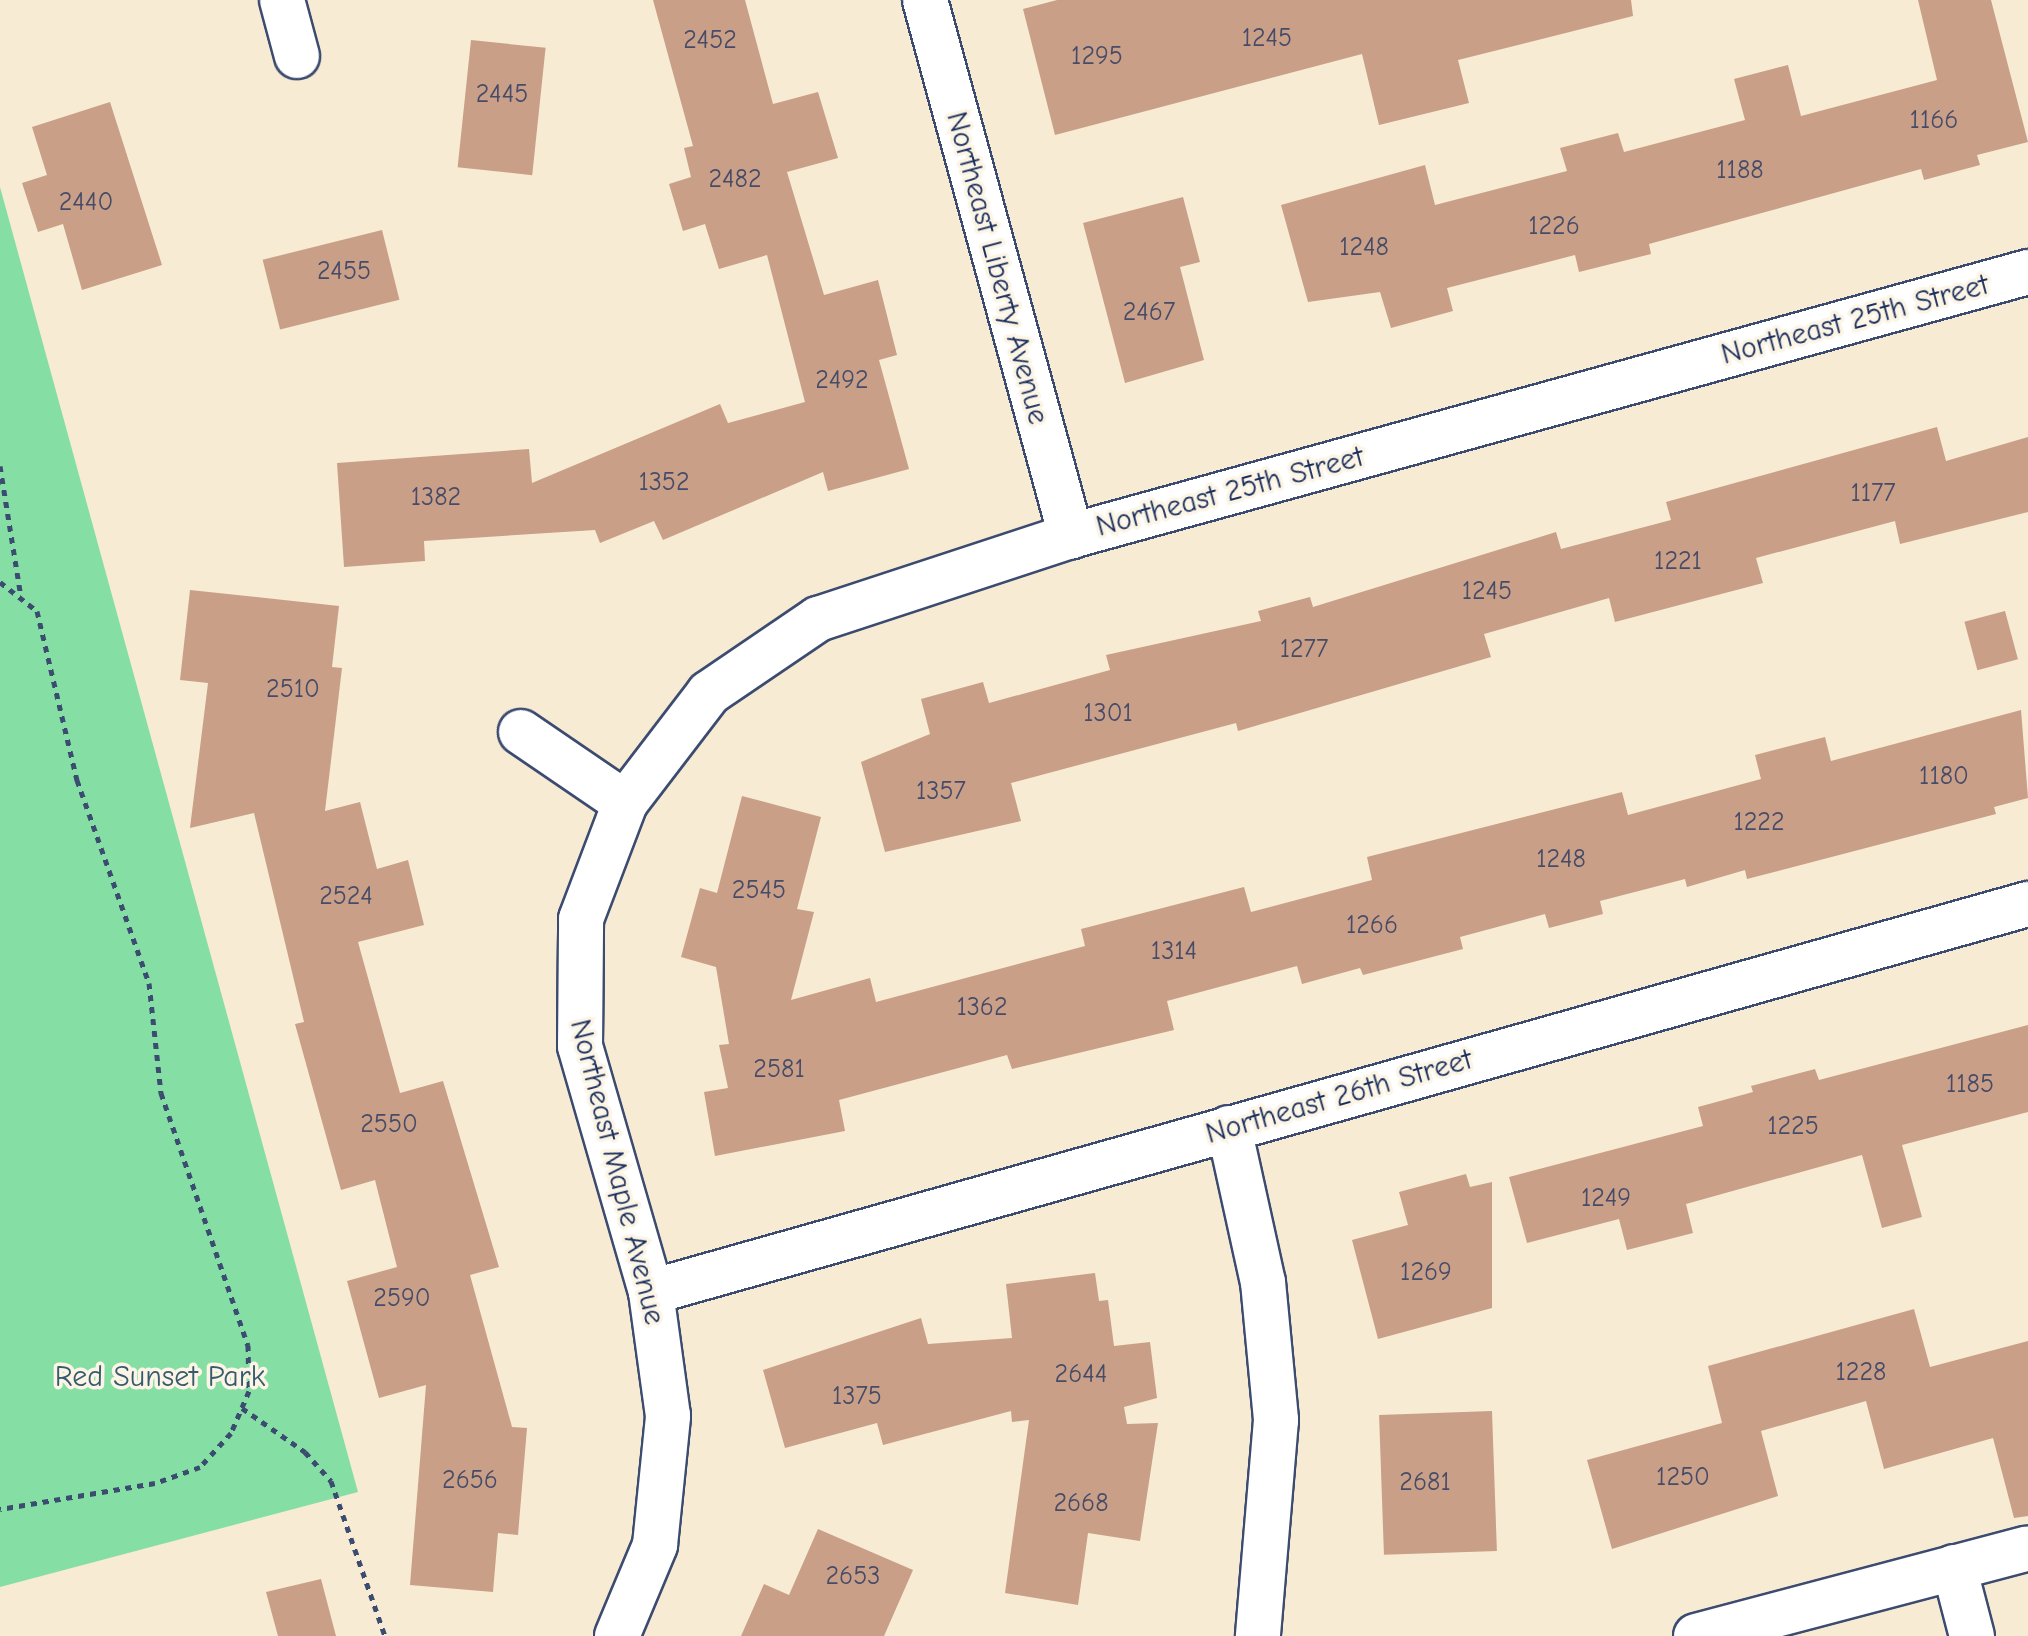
<!DOCTYPE html>
<style>
body{margin:0}
#map{position:relative;width:2028px;height:1636px;overflow:hidden;background:#f7ebd3;font-family:"Comic Neue",sans-serif}
div>[style]{position:absolute}
[style*='--x']{left:calc(var(--x)*1px);top:calc(var(--y)*1px);width:calc(var(--w)*1px);rotate:calc(var(--a)*1deg)}
.green>*{inset:0;background:#85dea3}
.building>*{inset:0;background:#c99f87;transform-origin:0 0}
.path>*{height:5px;margin-top:-2.5px;transform-origin:0;background:repeating-linear-gradient(90deg,#3c4b70 0 6px,transparent 0 12px)}
.roads{filter:drop-shadow(2px 0 #3c4b70) drop-shadow(-2px 0 #3c4b70) drop-shadow(0 2px #3c4b70) drop-shadow(0 -2px #3c4b70)}
.minor>*{height:44px;margin:-22px;padding:0 22px;transform-origin:22px;border-radius:22px;background:#fff}
span{translate:-50% -50%;white-space:nowrap;text-align:center;line-height:1.15;-webkit-text-stroke:7px #fcf5e5;paint-order:stroke}
.number-label{font-size:26px;color:#464b68}
.number-label span{-webkit-text-stroke-width:0}
.street-label{font-size:30px;color:#1b2f5e}
.park-label{font-size:30px;color:#365b6f}
</style>
<div id="map">
<div class="green">
<i style="clip-path:polygon(0 187px,358px 1492px,0 1587px)"></i>
</div>
<div class="building">
<i style="clip-path:polygon(653px 0,745px 0,773px 104px,818px 92px,838px 158px,787px 172px,824px 295px,878px 280px,897px 355px,879px 360px,909px 469px,828px 491px,823px 472px,663px 540px,654px 521px,600px 543px,595px 530px,424px 541px,425px 561px,344px 567px,337px 463px,529px 449px,532px 483px,720px 404px,728px 423px,805px 402px,767px 255px,719px 269px,705px 224px,683px 231px,669px 184px,691px 177px,684px 148px,693px 146px)"></i>
<i style="clip-path:polygon(1057px 0,1631px 0,1633px 16px,1458px 60px,1469px 103px,1379px 125px,1362px 54px,1055px 135px,1023px 9px)"></i>
<i style="clip-path:polygon(1918px 0,1991px 0,2028px 142px,1977px 155px,1980px 165px,1924px 180px,1921px 169px,1649px 244px,1651px 254px,1579px 272px,1575px 255px,1447px 288px,1453px 311px,1391px 328px,1380px 292px,1308px 302px,1281px 205px,1425px 165px,1435px 205px,1567px 171px,1560px 148px,1618px 133px,1624px 152px,1745px 120px,1734px 79px,1788px 65px,1801px 116px,1937px 80px)"></i>
<i style="left:471px;top:40px;width:75px;height:128px;rotate:6deg"></i>
<i style="clip-path:polygon(110px 102px,162px 265px,82px 290px,63px 224px,38px 232px,22px 183px,47px 175px,32px 127px)"></i>
<i style="clip-path:polygon(1183px 197px,1200px 262px,1180px 267px,1204px 360px,1125px 383px,1083px 223px)"></i>
<i style="left:382px;top:230px;width:72px;height:123px;rotate:76deg"></i>
<i style="clip-path:polygon(1937px 427px,1946px 461px,2028px 437px,2028px 512px,1900px 544px,1895px 521px,1756px 558px,1763px 583px,1615px 622px,1609px 598px,1484px 634px,1491px 657px,1238px 731px,1236px 723px,1011px 783px,1021px 821px,885px 852px,861px 762px,930px 734px,921px 699px,983px 682px,989px 703px,1110px 670px,1106px 655px,1261px 621px,1258px 611px,1310px 597px,1313px 607px,1556px 532px,1561px 549px,1671px 520px,1666px 502px)"></i>
<i style="clip-path:polygon(190px 590px,339px 606px,332px 667px,342px 668px,325px 811px,360px 802px,377px 869px,408px 860px,424px 925px,358px 942px,400px 1093px,443px 1081px,499px 1267px,470px 1275px,512px 1427px,527px 1428px,518px 1535px,498px 1533px,493px 1592px,410px 1585px,426px 1385px,379px 1398px,347px 1281px,397px 1267px,375px 1180px,341px 1190px,295px 1024px,304px 1022px,254px 813px,190px 828px,208px 683px,180px 680px)"></i>
<i style="left:2005px;top:611px;width:50px;height:42px;rotate:75deg"></i>
<i style="clip-path:polygon(2021px 710px,2028px 798px,1994px 807px,1996px 814px,1747px 879px,1745px 870px,1687px 887px,1685px 879px,1600px 901px,1603px 914px,1549px 928px,1545px 914px,1460px 937px,1463px 949px,1363px 975px,1360px 968px,1302px 984px,1297px 966px,1167px 1001px,1174px 1030px,1012px 1069px,1007px 1055px,839px 1100px,845px 1131px,715px 1156px,704px 1092px,728px 1088px,719px 1045px,729px 1044px,716px 967px,681px 957px,700px 888px,717px 893px,742px 796px,821px 817px,797px 909px,814px 912px,791px 1000px,870px 978px,876px 1002px,1085px 946px,1081px 929px,1244px 887px,1251px 912px,1372px 880px,1367px 857px,1622px 792px,1628px 815px,1761px 779px,1755px 755px,1825px 737px,1831px 761px)"></i>
<i style="clip-path:polygon(2028px 1025px,2028px 1112px,1902px 1145px,1922px 1217px,1882px 1228px,1862px 1155px,1686px 1204px,1693px 1233px,1627px 1250px,1619px 1219px,1527px 1243px,1509px 1177px,1703px 1126px,1698px 1107px,1753px 1092px,1751px 1086px,1815px 1069px,1819px 1080px)"></i>
<i style="clip-path:polygon(1466px 1174px,1470px 1187px,1492px 1182px,1492px 1308px,1378px 1339px,1352px 1240px,1408px 1225px,1399px 1192px)"></i>
<i style="clip-path:polygon(1095px 1273px,1099px 1301px,1108px 1300px,1114px 1346px,1150px 1342px,1157px 1398px,1124px 1407px,1127px 1424px,1158px 1423px,1140px 1541px,1088px 1533px,1078px 1605px,1005px 1593px,1029px 1420px,1012px 1422px,1011px 1411px,883px 1445px,877px 1423px,785px 1448px,763px 1370px,921px 1318px,928px 1344px,1012px 1338px,1006px 1284px)"></i>
<i style="clip-path:polygon(1914px 1309px,1930px 1367px,2028px 1341px,2028px 1516px,2014px 1518px,1993px 1438px,1884px 1469px,1866px 1401px,1761px 1431px,1778px 1496px,1612px 1549px,1587px 1460px,1722px 1423px,1708px 1366px)"></i>
<i style="left:1492px;top:1411px;width:140px;height:113px;rotate:88deg"></i>
<i style="clip-path:polygon(818px 1529px,913px 1570px,884px 1636px,741px 1636px,764px 1584px,789px 1595px)"></i>
<i style="clip-path:polygon(321px 1579px,336px 1636px,278px 1636px,266px 1592px)"></i>
</div>
<div class="path">
<i style="--x:0;--y:466;--w:127;--a:80.9"></i>
<i style="--x:0;--y:582;--w:47;--a:38.1"></i>
<i style="--x:37;--y:611;--w:174;--a:76.7"></i>
<i style="--x:77;--y:780;--w:215;--a:70.5"></i>
<i style="--x:149;--y:983;--w:111;--a:83.8"></i>
<i style="--x:161;--y:1093;--w:267;--a:71"></i>
<i style="--x:248;--y:1345;--w:46;--a:88.8"></i>
<i style="--x:249;--y:1391;--w:46;--a:113.2"></i>
<i style="--x:231;--y:1433;--w:46;--a:132.4"></i>
<i style="--x:200;--y:1467;--w:48;--a:160.4"></i>
<i style="--x:155;--y:1483;--w:157;--a:170.5"></i>
<i style="--x:242;--y:1408;--w:77;--a:34.9"></i>
<i style="--x:305;--y:1452;--w:39;--a:48"></i>
<i style="--x:331;--y:1481;--w:164;--a:70.8"></i>
</div>
<div class="roads">
<div class="minor">
<i style="--x:282;--y:0;--w:58;--a:75"></i>
<i style="--x:925;--y:0;--w:556;--a:74.76"></i>
<i style="--x:521;--y:732;--w:126;--a:34.3"></i>
<i style="--x:1229;--y:1128;--w:158;--a:77.6"></i>
<i style="--x:1263;--y:1282;--w:139;--a:84.6"></i>
<i style="--x:1276;--y:1420;--w:217;--a:94.8"></i>
<i style="--x:651;--y:1292;--w:1431;--a:-15.74"></i>
<i style="--x:1954;--y:1567;--w:71;--a:75.4"></i>
<i style="--x:617;--y:1636;--w:99;--a:-67.3"></i>
<i style="--x:655;--y:1545;--w:130;--a:-84.2"></i>
<i style="--x:668;--y:1416;--w:125;--a:-97.8"></i>
<i style="--x:651;--y:1292;--w:256;--a:-106.1"></i>
<i style="--x:580;--y:1046;--w:127;--a:-89.5"></i>
<i style="--x:581;--y:919;--w:124;--a:-69.2"></i>
<i style="--x:625;--y:803;--w:138;--a:-52.6"></i>
<i style="--x:709;--y:693;--w:132;--a:-34.2"></i>
<i style="--x:818;--y:619;--w:266;--a:-18.2"></i>
<i style="--x:1071;--y:536;--w:993;--a:-15.42"></i>
<i style="--x:1696;--y:1636;--w:343;--a:-14.8"></i>
</div>
</div>
<div class="number-label">
<span style="left:1267px;top:39px">1245</span>
<span style="left:710px;top:41px">2452</span>
<span style="left:1097px;top:57px">1295</span>
<span style="left:502px;top:95px">2445</span>
<span style="left:1934px;top:121px">1166</span>
<span style="left:1740px;top:171px">1188</span>
<span style="left:735px;top:180px">2482</span>
<span style="left:86px;top:203px">2440</span>
<span style="left:1554px;top:227px">1226</span>
<span style="left:1364px;top:248px">1248</span>
<span style="left:344px;top:272px">2455</span>
<span style="left:1149px;top:313px">2467</span>
<span style="left:842px;top:381px">2492</span>
<span style="left:664px;top:483px">1352</span>
<span style="left:1873px;top:494px">1177</span>
<span style="left:436px;top:498px">1382</span>
<span style="left:1678px;top:562px">1221</span>
<span style="left:1487px;top:592px">1245</span>
<span style="left:1304px;top:650px">1277</span>
<span style="left:293px;top:690px">2510</span>
<span style="left:1108px;top:714px">1301</span>
<span style="left:1944px;top:777px">1180</span>
<span style="left:941px;top:792px">1357</span>
<span style="left:1759px;top:823px">1222</span>
<span style="left:1561px;top:860px">1248</span>
<span style="left:759px;top:891px">2545</span>
<span style="left:346px;top:897px">2524</span>
<span style="left:1372px;top:926px">1266</span>
<span style="left:1174px;top:952px">1314</span>
<span style="left:982px;top:1008px">1362</span>
<span style="left:779px;top:1070px">2581</span>
<span style="left:1970px;top:1085px">1185</span>
<span style="left:389px;top:1125px">2550</span>
<span style="left:1793px;top:1127px">1225</span>
<span style="left:1606px;top:1199px">1249</span>
<span style="left:1426px;top:1273px">1269</span>
<span style="left:402px;top:1299px">2590</span>
<span style="left:1861px;top:1373px">1228</span>
<span style="left:1081px;top:1375px">2644</span>
<span style="left:857px;top:1397px">1375</span>
<span style="left:1683px;top:1478px">1250</span>
<span style="left:470px;top:1481px">2656</span>
<span style="left:1425px;top:1483px">2681</span>
<span style="left:1081px;top:1504px">2668</span>
<span style="left:853px;top:1577px">2653</span>
</div>
<div class="street-label">
<span style="left:997px;top:268px;rotate:75deg">Northeast Liberty Avenue</span>
<span style="left:1855px;top:320px;rotate:-15deg">Northeast 25th Street</span>
<span style="left:1230px;top:492px;rotate:-15deg">Northeast 25th Street</span>
<span style="left:1339px;top:1097px;rotate:-16deg">Northeast 26th Street</span>
<span style="left:617px;top:1172px;rotate:76deg">Northeast Maple Avenue</span>
</div>
<div class="park-label">
<span style="left:160px;top:1377px">Red Sunset Park</span>
</div>
</div>
